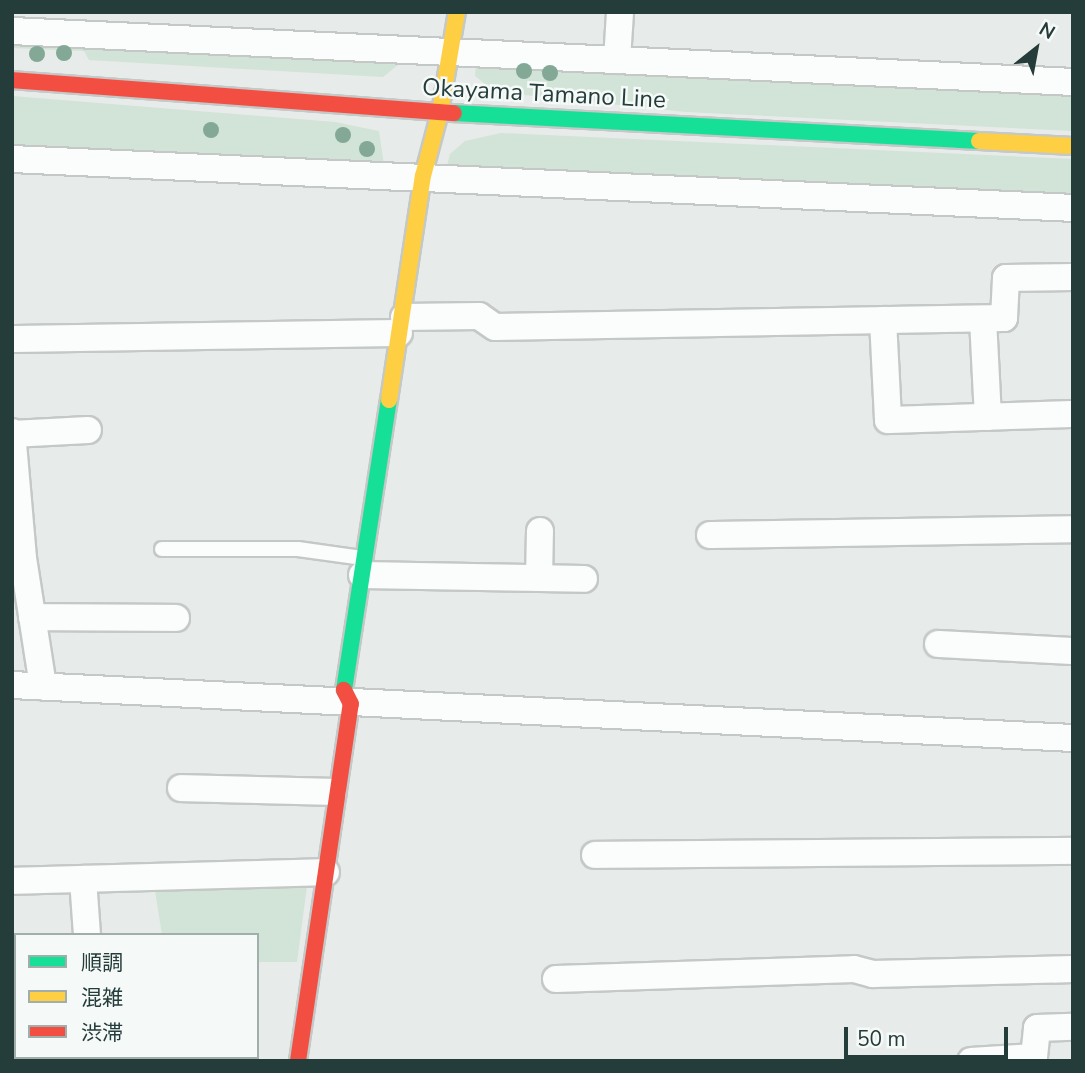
<!DOCTYPE html>
<meta charset="utf-8">
<style>
body{margin:0}
#map{position:relative;width:1085px;height:1073px;overflow:hidden;background:#e7ebe9;font-family:"Nunito Sans","Noto Sans JP",sans-serif}
div>[style]{position:absolute}
[style*='--x']{left:calc(var(--x)*1px);top:calc(var(--y)*1px);width:calc(var(--w)*1px);rotate:calc(var(--a)*1deg)}
.green>*{inset:0;background:#d2e3d8}
.roads{filter:drop-shadow(2px 0 #c4c8c7) drop-shadow(-2px 0 #c4c8c7) drop-shadow(0 2px #c4c8c7) drop-shadow(0 -2px #c4c8c7)}
.lane>*{height:14px;margin:-7px;padding:0 7px;transform-origin:7px;border-radius:7px;background:#fbfcfc}
.street>*{height:26px;margin:-13px;padding:0 13px;transform-origin:13px;border-radius:13px;background:#fbfcfc}
.fast>*{height:16px;margin:-8px;padding:0 8px;transform-origin:8px;border-radius:8px;background:#16e098}
.slow>*{height:16px;margin:-8px;padding:0 8px;transform-origin:8px;border-radius:8px;background:#ffcf43}
.jam>*{height:16px;margin:-8px;padding:0 8px;transform-origin:8px;border-radius:8px;background:#f24e42}
.trees>*{width:16px;height:16px;margin:-8px;border-radius:50%;background:#83a896}
span{translate:-50% -50%;white-space:nowrap;text-align:center;line-height:1.15;-webkit-text-stroke:5px #f5f9f8;paint-order:stroke}
.street-label{font-size:24px;color:#253d3a}
.frame{position:absolute;inset:0;border:14px solid #253d3a;pointer-events:none}
.legend{position:absolute;left:14px;top:933px;width:245px;height:126px;box-sizing:border-box;background:#f5f9f8;border:2px solid #a2aeac;margin:0;padding:9px 12px;list-style:none;font-size:21px;color:#253d3a}
.legend li{display:flex;align-items:center;gap:14px;height:35px}
.legend b{width:35px;border:2px solid #a2aeac}
.north{position:absolute;left:1001px;top:14px;width:70px;height:70px;-webkit-text-stroke:5px #f5f9f8;paint-order:stroke;rotate:31deg;font-size:19px;font-weight:700;line-height:28px;text-align:center;color:#253d3a}
.north::after{content:'';display:block;margin:auto;width:24px;height:32px;background:#253d3a;clip-path:polygon(50% 0,100% 100%,50% 72%,0 100%)}
.scale{position:absolute;left:844px;top:1027px;width:164px;height:32px;box-sizing:border-box;border:4px solid #253d3a;border-top:0;padding-left:9px;font-size:21px;line-height:24px;white-space:nowrap;color:#253d3a;-webkit-text-stroke:5px #f5f9f8;paint-order:stroke}
</style>
<div id="map">
<div class="green">
<i style="clip-path:polygon(12px 40px,405px 59px,383px 77px,89px 60px,84px 51px,12px 48px)"></i>
<i style="clip-path:polygon(476px 64px,1073px 90px,1073px 131px,686px 112px,495px 92px,475px 76px)"></i>
<i style="clip-path:polygon(12px 96px,335px 122px,379px 131px,384px 165px,12px 145px)"></i>
<i style="clip-path:polygon(501px 133px,1073px 159px,1073px 200px,447px 166px,450px 154px,465px 141px)"></i>
<i style="clip-path:polygon(308px 878px,297px 962px,257px 962px,257px 935px,162px 935px,154px 884px)"></i>
</div>
<div class="roads">
<div class="lane">
<i style="--x:162;--y:549;--w:136;--a:0"></i>
<i style="--x:298;--y:549;--w:66;--a:7.9"></i>
</div>
<div class="street">
<i style="--x:12;--y:31;--w:1062;--a:2.75"></i>
<i style="--x:617;--y:60;--w:48;--a:-86.4"></i>
<i style="--x:12;--y:159;--w:1062;--a:2.64"></i>
<i style="--x:404;--y:317;--w:75;--a:-0.8"></i>
<i style="--x:479;--y:316;--w:19;--a:35"></i>
<i style="--x:495;--y:327;--w:509;--a:-1.01"></i>
<i style="--x:1004;--y:318;--w:40;--a:-87.1"></i>
<i style="--x:1006;--y:278;--w:67;--a:-0.9"></i>
<i style="--x:983;--y:319;--w:98;--a:87.1"></i>
<i style="--x:883;--y:320;--w:100;--a:87.1"></i>
<i style="--x:888;--y:420;--w:185;--a:-1.9"></i>
<i style="--x:12;--y:339;--w:387;--a:-0.9"></i>
<i style="--x:12;--y:432;--w:126;--a:85"></i>
<i style="--x:23;--y:558;--w:130;--a:81.1"></i>
<i style="--x:12;--y:434;--w:76;--a:-3"></i>
<i style="--x:710;--y:535;--w:363;--a:-0.9"></i>
<i style="--x:362;--y:575;--w:222;--a:1"></i>
<i style="--x:539;--y:578;--w:47;--a:-88.8"></i>
<i style="--x:32;--y:617;--w:144;--a:0.4"></i>
<i style="--x:938;--y:644;--w:135;--a:3"></i>
<i style="--x:12;--y:685;--w:1062;--a:2.86"></i>
<i style="--x:181;--y:788;--w:152;--a:1.5"></i>
<i style="--x:595;--y:855;--w:478;--a:-0.5"></i>
<i style="--x:83;--y:879;--w:56;--a:85.9"></i>
<i style="--x:12;--y:881;--w:314;--a:-1.6"></i>
<i style="--x:556;--y:979;--w:298;--a:-1.9"></i>
<i style="--x:854;--y:969;--w:20;--a:15"></i>
<i style="--x:873;--y:974;--w:200;--a:-1.4"></i>
<i style="--x:971;--y:1061;--w:63;--a:-3.6"></i>
<i style="--x:1034;--y:1057;--w:29;--a:-84"></i>
<i style="--x:1037;--y:1028;--w:36;--a:-2"></i>
</div>
<div class="fast">
<i style="--x:454;--y:113;--w:526;--a:3.05"></i>
<i style="--x:344;--y:690;--w:293;--a:-81.2"></i>
</div>
<div class="slow">
<i style="--x:979;--y:141;--w:94;--a:3"></i>
<i style="--x:389;--y:400;--w:227;--a:-81.4"></i>
<i style="--x:423;--y:176;--w:66;--a:-75.1"></i>
<i style="--x:440;--y:112;--w:101;--a:-80.4"></i>
</div>
<div class="jam">
<i style="--x:12;--y:80;--w:443;--a:4.3"></i>
<i style="--x:298;--y:1061;--w:361;--a:-81.6"></i>
<i style="--x:351;--y:704;--w:16;--a:-117"></i>
</div>
</div>
<div class="trees">
<i style="left:64px;top:53px"></i>
<i style="left:37px;top:54px"></i>
<i style="left:524px;top:71px"></i>
<i style="left:550px;top:73px"></i>
<i style="left:211px;top:130px"></i>
<i style="left:343px;top:135px"></i>
<i style="left:367px;top:149px"></i>
</div>
<div class="street-label">
<span style="left:544px;top:94px;rotate:3deg">Okayama Tamano Line</span>
</div>
<div class="frame"></div>
<ul class="legend">
<li><b style="height:9px;background:#16e098"></b>順調</li>
<li><b style="height:9px;background:#ffcf43"></b>混雑</li>
<li><b style="height:9px;background:#f24e42"></b>渋滞</li>
</ul>
<div class="north">N</div>
<div class="scale">50 m</div>
</div>
